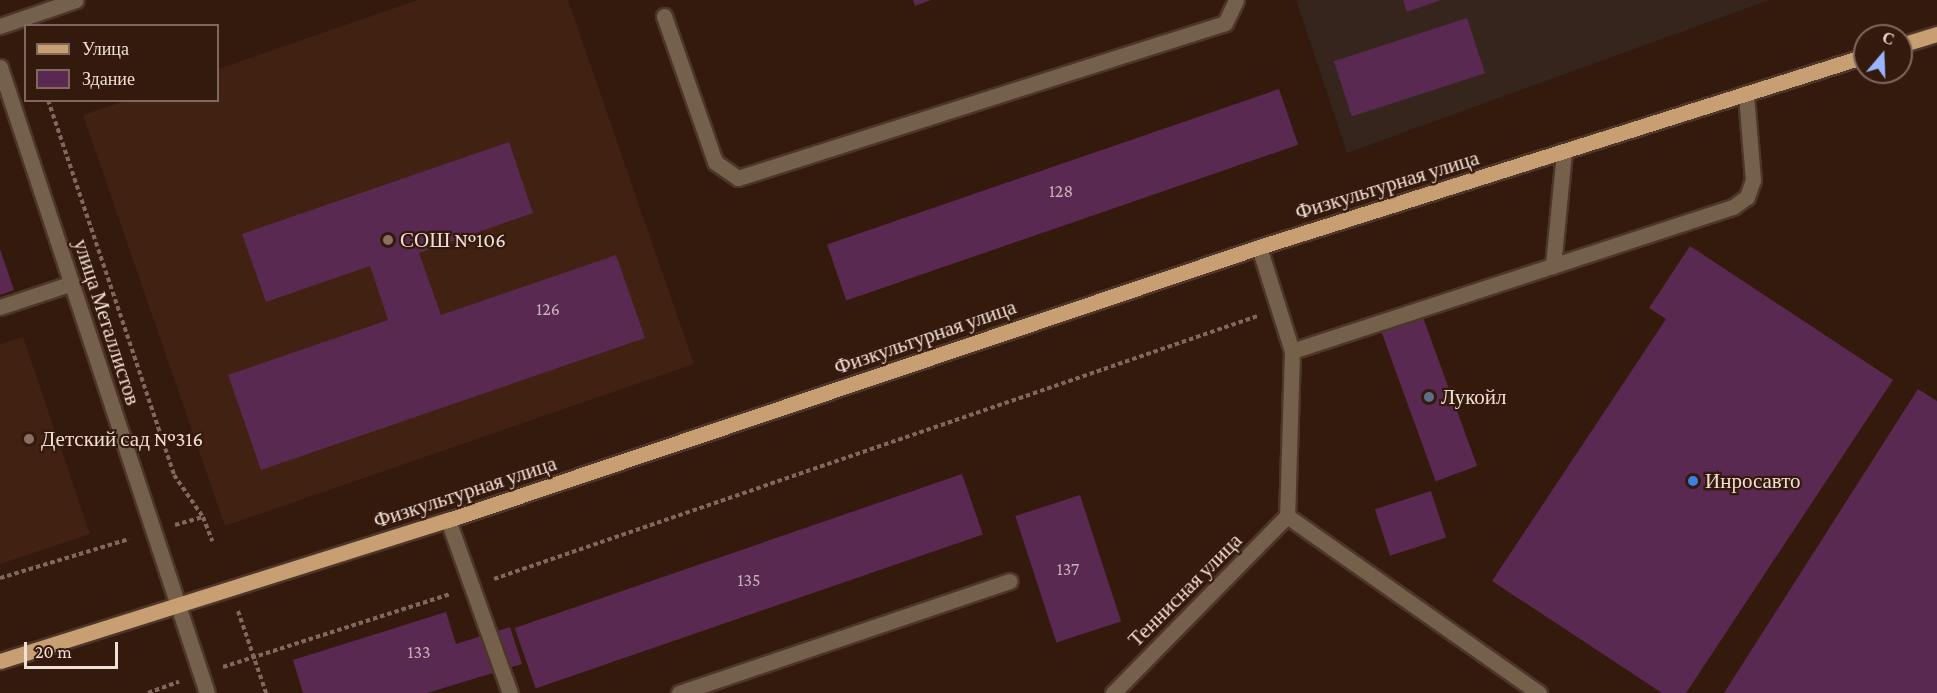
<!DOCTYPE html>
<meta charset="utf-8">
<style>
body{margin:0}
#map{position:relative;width:1937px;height:693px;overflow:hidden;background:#341a0d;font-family:"Crimson Pro",serif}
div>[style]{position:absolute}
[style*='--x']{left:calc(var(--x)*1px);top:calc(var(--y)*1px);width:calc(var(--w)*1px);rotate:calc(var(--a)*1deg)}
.industrial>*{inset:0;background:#36251d}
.built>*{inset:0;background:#412111}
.building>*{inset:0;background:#592951;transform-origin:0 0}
.path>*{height:4px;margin-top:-2px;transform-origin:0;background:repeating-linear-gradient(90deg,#7f685d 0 4.5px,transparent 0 7.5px)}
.roads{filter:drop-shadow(2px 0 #4e3529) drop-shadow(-2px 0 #4e3529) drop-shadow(0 2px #4e3529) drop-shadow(0 -2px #4e3529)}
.minor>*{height:15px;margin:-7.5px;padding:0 7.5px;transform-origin:7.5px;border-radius:7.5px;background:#75614b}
.major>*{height:15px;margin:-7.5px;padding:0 7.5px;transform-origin:7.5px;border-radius:7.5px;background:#c89f72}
.dots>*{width:16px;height:16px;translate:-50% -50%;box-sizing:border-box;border:3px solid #341a0d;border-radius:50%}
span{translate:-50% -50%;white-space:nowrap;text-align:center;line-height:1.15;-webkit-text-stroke:4.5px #341a0d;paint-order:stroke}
.number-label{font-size:18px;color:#cbb1b5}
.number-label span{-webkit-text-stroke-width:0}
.street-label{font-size:21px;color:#f1ded6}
.poi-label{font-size:21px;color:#f1ded6}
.left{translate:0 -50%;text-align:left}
.legend{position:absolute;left:24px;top:24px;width:195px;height:78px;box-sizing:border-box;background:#341a0d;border:2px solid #80685d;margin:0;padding:8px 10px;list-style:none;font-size:18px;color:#f1ded6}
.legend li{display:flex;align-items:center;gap:12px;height:30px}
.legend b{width:30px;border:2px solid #80685d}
.north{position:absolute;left:1853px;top:24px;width:60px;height:60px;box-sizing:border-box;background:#341a0d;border:2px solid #80685d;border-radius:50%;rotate:19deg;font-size:16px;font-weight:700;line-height:24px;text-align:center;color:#f1ded6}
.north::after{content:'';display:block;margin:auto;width:21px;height:27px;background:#98b5fd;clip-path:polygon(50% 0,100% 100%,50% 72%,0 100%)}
.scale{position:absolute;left:24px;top:642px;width:94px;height:27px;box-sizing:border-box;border:3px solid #f1ded6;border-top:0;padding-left:8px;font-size:18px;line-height:21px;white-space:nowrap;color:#f1ded6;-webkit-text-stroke:4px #341a0d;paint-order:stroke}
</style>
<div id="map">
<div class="industrial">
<i style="clip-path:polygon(1296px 0,1769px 0,1347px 153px)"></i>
</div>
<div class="built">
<i style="clip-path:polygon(418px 0,568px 0,694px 364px,225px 526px,83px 115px,125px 101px,218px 100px,218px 69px)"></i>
<i style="clip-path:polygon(23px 337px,90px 534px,0 564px,0 344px)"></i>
</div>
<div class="building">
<i style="clip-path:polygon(913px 0,931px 0,915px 6px)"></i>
<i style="clip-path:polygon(1403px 0,1441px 0,1407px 12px)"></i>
<i style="left:1467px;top:18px;width:58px;height:140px;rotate:72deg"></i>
<i style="left:1279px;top:89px;width:59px;height:478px;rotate:71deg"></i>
<i style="clip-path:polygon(509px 142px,533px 213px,419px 253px,441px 315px,616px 255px,645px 338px,261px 470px,228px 375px,388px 320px,370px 266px,266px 302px,242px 234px)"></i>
<i style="clip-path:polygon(1690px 246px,1893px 380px,1686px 693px,1662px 693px,1492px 581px,1666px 319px,1649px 308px)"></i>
<i style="clip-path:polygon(0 249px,14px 290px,0 295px)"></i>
<i style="left:1421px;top:312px;width:164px;height:44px;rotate:70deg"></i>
<i style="clip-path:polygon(1918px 389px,1937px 401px,1937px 693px,1724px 693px)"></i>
<i style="left:962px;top:474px;width:64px;height:473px;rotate:71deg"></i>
<i style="left:1431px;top:491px;width:49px;height:59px;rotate:72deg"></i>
<i style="left:1080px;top:495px;width:133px;height:68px;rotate:72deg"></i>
<i style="clip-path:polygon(446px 612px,456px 644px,510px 627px,522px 664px,427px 693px,303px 693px,293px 660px)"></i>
</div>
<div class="path">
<i style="--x:48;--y:100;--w:396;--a:71.4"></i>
<i style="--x:174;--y:475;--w:51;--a:55.4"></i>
<i style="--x:203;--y:517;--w:26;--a:69"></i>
<i style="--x:175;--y:525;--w:29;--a:-16"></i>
<i style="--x:0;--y:578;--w:135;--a:-16.8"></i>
<i style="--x:494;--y:579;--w:808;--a:-19"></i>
<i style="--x:238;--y:611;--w:87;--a:71.1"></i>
<i style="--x:223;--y:667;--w:238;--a:-17.8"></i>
<i style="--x:148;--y:693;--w:33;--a:-20"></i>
</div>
<div class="roads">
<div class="minor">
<i style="--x:664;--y:16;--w:155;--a:70.7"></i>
<i style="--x:715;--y:162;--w:28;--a:35"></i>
<i style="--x:738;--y:178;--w:511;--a:-17.65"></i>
<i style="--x:1225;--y:23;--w:25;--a:-64"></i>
<i style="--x:0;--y:26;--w:80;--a:-18.9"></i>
<i style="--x:0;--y:67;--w:659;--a:71.7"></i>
<i style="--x:1259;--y:247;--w:109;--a:72.4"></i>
<i style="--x:1292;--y:351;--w:165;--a:91.7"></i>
<i style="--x:1287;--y:516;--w:308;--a:35.1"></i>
<i style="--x:1553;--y:266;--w:115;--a:-84.5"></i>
<i style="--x:0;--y:307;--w:76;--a:-18.4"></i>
<i style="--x:1292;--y:351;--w:464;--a:-18.1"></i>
<i style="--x:1733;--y:207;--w:17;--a:-36"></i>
<i style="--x:1747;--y:197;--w:18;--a:-71"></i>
<i style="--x:1753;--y:180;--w:86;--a:-94.7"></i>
<i style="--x:448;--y:520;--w:184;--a:70.3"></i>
<i style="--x:679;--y:693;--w:349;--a:-18.7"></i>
<i style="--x:1113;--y:693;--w:248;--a:-45.5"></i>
</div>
<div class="major">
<i style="--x:1901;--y:45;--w:38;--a:-17"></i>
<i style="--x:0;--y:661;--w:470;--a:-17.5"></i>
<i style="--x:448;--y:520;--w:856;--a:-18.6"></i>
<i style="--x:1259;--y:247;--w:635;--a:-17.49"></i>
</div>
</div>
<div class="dots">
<i style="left:388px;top:240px;background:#8d6e63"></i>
<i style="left:1429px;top:397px;background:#5c6f8a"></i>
<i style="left:29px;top:439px;background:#8d6e63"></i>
<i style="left:1693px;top:481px;background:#3f7fe0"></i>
</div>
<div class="number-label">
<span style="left:1061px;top:191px">128</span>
<span style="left:548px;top:309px">126</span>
<span style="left:1068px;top:569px">137</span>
<span style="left:749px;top:580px">135</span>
<span style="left:419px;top:652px">133</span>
</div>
<div class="street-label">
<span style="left:1387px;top:185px;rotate:-17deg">Физкультурная улица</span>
<span style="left:107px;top:322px;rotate:72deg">улица Металлистов</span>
<span style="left:925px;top:337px;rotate:-19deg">Физкультурная улица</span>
<span style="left:465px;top:492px;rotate:-18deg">Физкультурная улица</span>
<span style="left:1185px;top:590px;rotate:-45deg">Теннисная улица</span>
</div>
<div class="poi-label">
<span class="left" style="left:400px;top:240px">СОШ №106</span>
<span class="left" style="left:1441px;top:397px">Лукойл</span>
<span class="left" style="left:41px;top:439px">Детский сад №316</span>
<span class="left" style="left:1705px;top:481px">Инросавто</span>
</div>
<ul class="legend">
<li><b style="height:8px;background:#c89f72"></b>Улица</li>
<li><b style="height:16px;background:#592951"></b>Здание</li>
</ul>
<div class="north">С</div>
<div class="scale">20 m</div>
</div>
